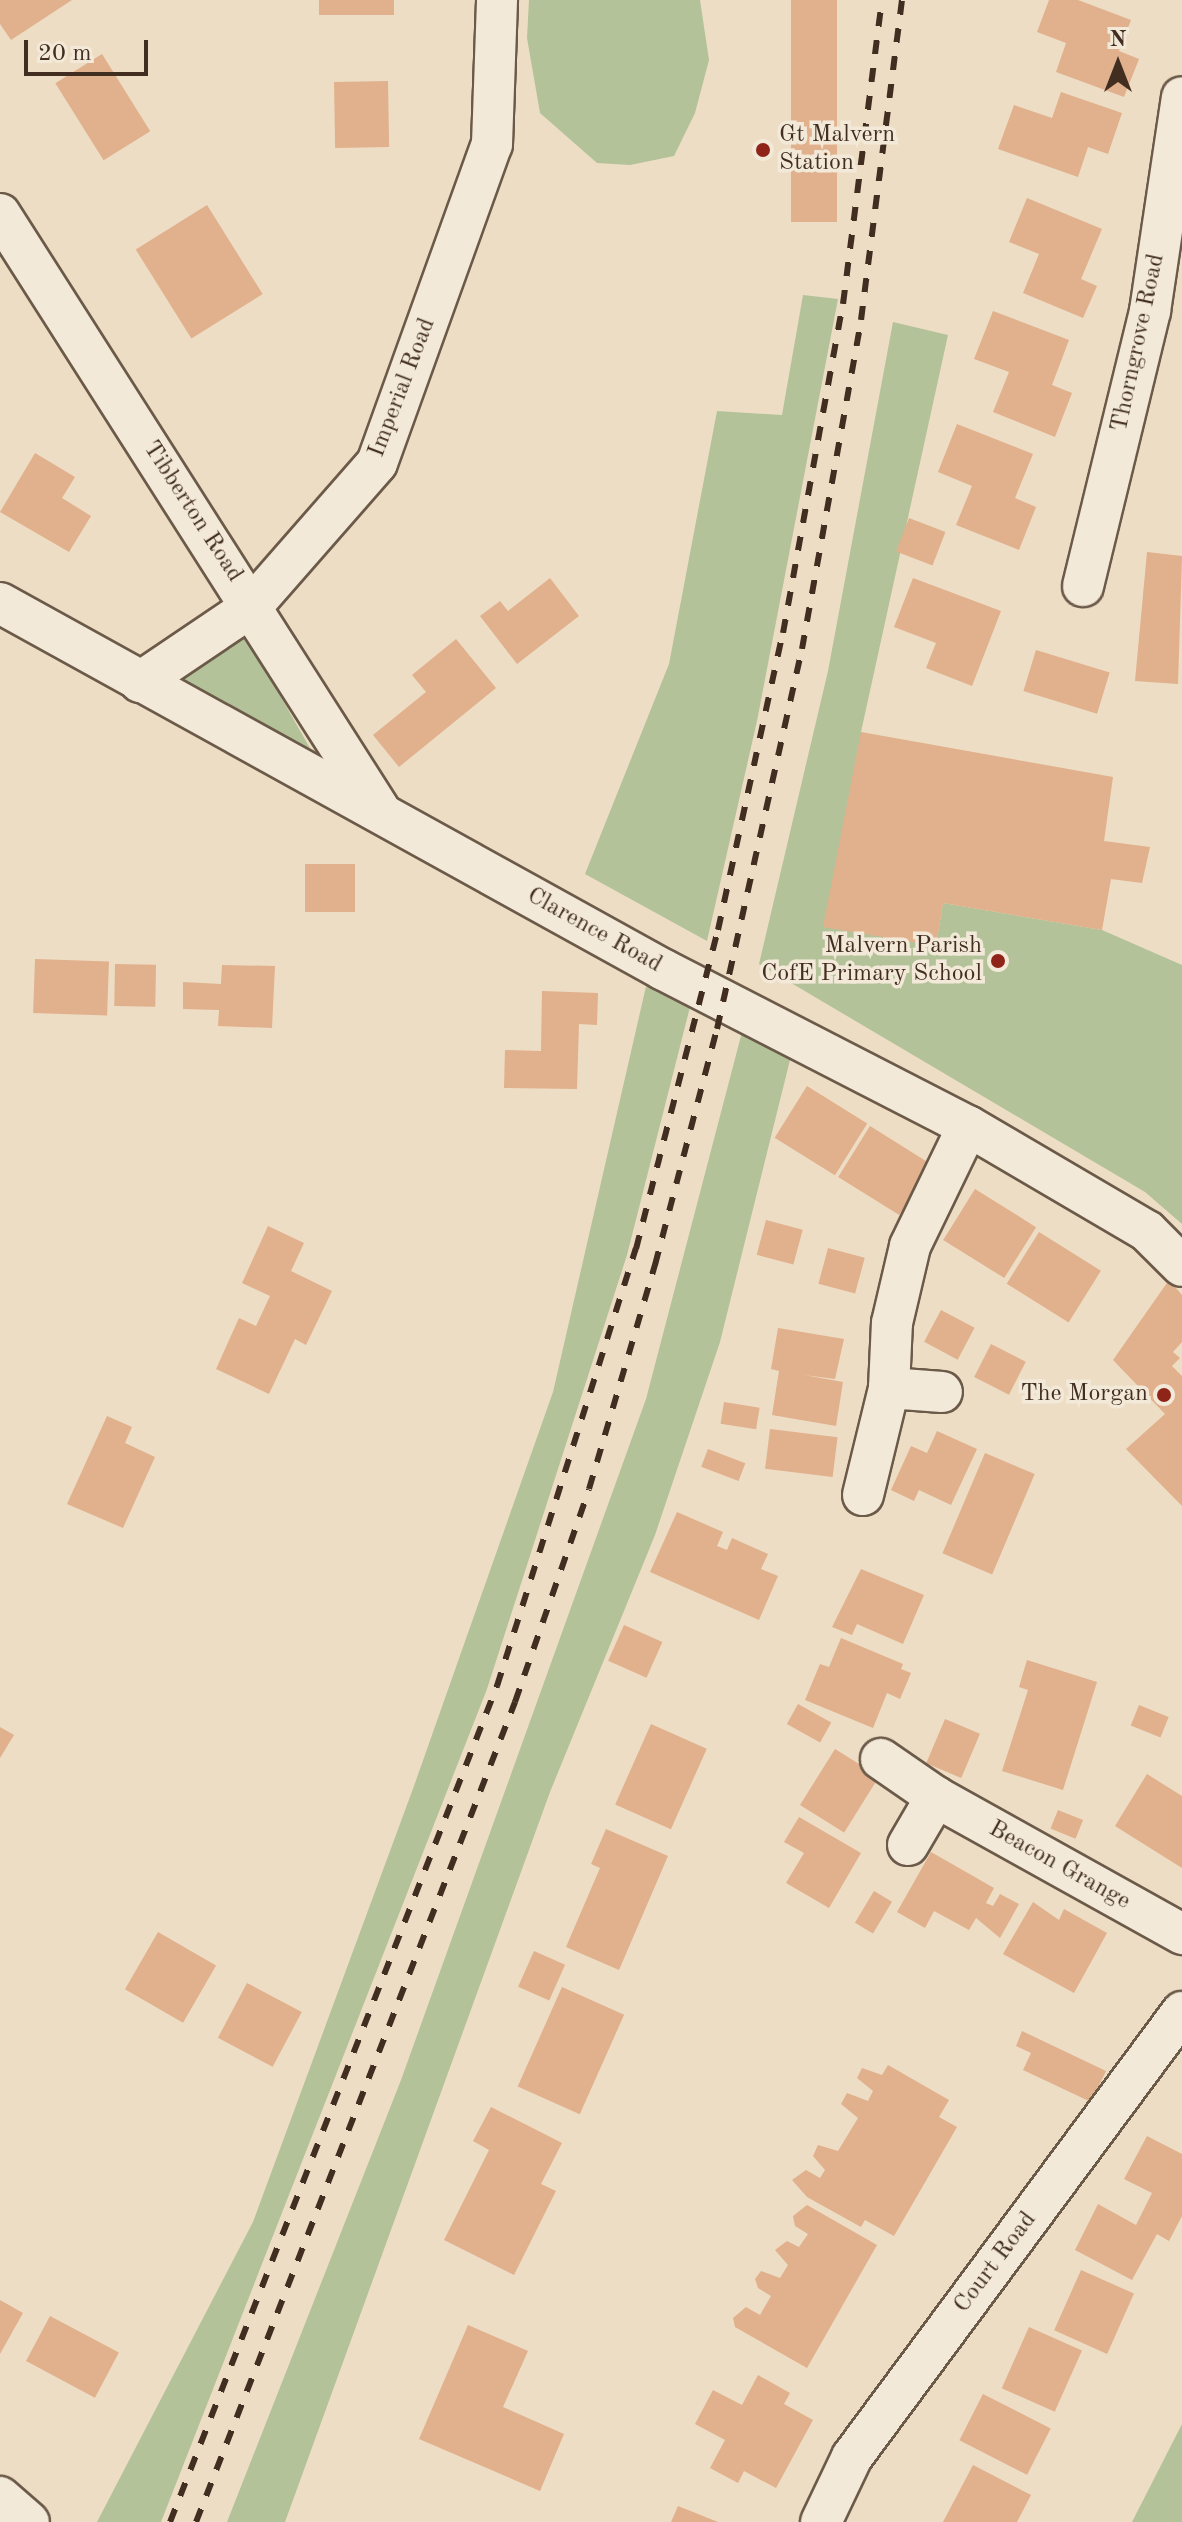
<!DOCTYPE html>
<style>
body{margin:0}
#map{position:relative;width:1182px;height:2522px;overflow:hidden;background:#edddc4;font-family:"Old Standard TT",serif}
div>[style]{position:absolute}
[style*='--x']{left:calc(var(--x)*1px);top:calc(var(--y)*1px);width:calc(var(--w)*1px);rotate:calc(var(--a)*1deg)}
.green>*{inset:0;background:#b3c298}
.building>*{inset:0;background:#e1b08c;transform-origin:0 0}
.roads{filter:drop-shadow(2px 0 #6c5a49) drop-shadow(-2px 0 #6c5a49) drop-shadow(0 2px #6c5a49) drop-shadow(0 -2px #6c5a49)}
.minor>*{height:40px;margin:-20px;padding:0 20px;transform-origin:20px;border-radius:20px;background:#f3e9d9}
.rail>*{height:6px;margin-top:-3px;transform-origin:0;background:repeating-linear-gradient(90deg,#412e20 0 14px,transparent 0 28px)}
.dots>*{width:22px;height:22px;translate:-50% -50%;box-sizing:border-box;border:4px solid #f3e9d9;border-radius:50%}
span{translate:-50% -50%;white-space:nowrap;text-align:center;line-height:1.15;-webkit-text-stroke:7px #f3e9d9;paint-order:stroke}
.poi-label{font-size:24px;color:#412e20}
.left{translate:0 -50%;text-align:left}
.right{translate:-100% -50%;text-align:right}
.street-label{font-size:24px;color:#412e20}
.north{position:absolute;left:1078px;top:24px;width:80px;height:80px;-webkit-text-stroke:6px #f3e9d9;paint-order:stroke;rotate:0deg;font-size:22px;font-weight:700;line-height:32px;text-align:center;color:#412e20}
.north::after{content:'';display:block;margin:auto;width:28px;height:36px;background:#412e20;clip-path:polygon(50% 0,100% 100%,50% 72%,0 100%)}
.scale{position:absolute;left:24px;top:40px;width:124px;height:36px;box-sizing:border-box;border:4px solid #412e20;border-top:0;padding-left:10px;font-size:24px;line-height:28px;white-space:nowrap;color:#412e20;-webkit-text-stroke:6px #f3e9d9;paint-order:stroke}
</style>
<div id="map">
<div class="green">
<i style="clip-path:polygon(529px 0,700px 0,709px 60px,695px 113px,674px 156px,630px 165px,597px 163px,540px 113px,527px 38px)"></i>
<i style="clip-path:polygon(803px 295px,838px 299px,757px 721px,707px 941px,585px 874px,669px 664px,717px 411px,782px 415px)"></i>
<i style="clip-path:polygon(893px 322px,948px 335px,861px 732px,936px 945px,943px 903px,1102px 930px,1182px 965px,1182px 1224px,1145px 1192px,759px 964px,828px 671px)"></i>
<i style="clip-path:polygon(245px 634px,311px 750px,174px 681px)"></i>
<i style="clip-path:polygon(647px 982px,690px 1007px,627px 1255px,487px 1689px,161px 2522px,97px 2522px,253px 2222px,414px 1786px,553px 1392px)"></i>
<i style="clip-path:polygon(742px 1032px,791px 1056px,720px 1342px,655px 1535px,550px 1792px,285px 2522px,227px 2522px,401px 2080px,646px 1399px)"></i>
<i style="clip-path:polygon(1182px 2424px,1182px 2522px,1132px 2522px)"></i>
</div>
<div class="building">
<i style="clip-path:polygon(0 0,72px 0,11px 40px,0 24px)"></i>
<i style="left:319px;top:0;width:75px;height:15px"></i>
<i style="left:791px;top:0;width:46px;height:222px"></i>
<i style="clip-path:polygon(1049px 0,1078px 0,1131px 20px,1119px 51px,1139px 59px,1124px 97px,1056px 72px,1066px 43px,1037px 32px)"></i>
<i style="left:102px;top:54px;width:91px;height:55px;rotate:58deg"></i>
<i style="left:388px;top:81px;width:66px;height:54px;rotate:89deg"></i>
<i style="clip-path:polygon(1061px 92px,1122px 113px,1108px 154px,1088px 147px,1078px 177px,998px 149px,1014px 105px,1052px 118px)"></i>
<i style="clip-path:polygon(1027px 198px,1102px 229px,1081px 279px,1097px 286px,1083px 318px,1023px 293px,1039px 254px,1009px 242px)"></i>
<i style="left:207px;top:205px;width:105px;height:84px;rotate:58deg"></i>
<i style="clip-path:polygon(993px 311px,1069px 340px,1052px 385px,1072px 393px,1055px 437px,993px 412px,1009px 372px,974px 359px)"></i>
<i style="clip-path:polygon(957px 424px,1033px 454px,1015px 498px,1036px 507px,1019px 550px,956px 525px,972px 486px,938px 472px)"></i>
<i style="clip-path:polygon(35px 453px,75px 477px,62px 498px,91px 516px,69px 552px,0 512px)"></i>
<i style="left:909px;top:518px;width:39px;height:36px;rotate:21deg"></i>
<i style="clip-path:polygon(1147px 552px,1182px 556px,1178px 684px,1135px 681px)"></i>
<i style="clip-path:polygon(550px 578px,579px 616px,517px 664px,480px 616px,500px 601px,508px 611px)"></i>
<i style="clip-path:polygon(913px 578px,1001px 611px,972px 686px,926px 668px,936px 643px,894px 627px)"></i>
<i style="clip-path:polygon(456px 639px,496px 688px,399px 767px,373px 735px,426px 692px,412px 675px)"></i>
<i style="left:1036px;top:650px;width:77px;height:43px;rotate:17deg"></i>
<i style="clip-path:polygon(861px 732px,1113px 777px,1104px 841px,1150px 847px,1142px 883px,1111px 879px,1102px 930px,943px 903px,936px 946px,823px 927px)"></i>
<i style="left:355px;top:864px;width:48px;height:50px;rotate:90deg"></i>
<i style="left:35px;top:959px;width:74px;height:54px;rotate:2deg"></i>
<i style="left:115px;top:964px;width:41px;height:42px;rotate:1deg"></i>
<i style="clip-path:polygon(222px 965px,275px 966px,272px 1028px,218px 1026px,219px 1010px,183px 1009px,183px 982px,221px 984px)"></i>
<i style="clip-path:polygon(542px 991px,598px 993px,597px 1025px,579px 1024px,577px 1089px,504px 1088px,505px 1050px,541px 1051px)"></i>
<i style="left:807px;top:1086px;width:71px;height:61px;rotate:32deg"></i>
<i style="left:870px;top:1126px;width:72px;height:60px;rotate:32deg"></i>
<i style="left:975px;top:1189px;width:72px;height:60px;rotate:32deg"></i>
<i style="left:766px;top:1220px;width:38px;height:36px;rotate:15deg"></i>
<i style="clip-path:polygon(268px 1226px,304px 1243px,291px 1271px,332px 1291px,306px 1345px,295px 1339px,269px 1394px,216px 1369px,239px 1318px,256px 1326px,270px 1296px,242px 1283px)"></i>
<i style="left:1039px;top:1232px;width:73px;height:61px;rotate:32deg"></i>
<i style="left:828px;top:1248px;width:38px;height:37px;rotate:15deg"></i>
<i style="clip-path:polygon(1169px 1280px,1182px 1295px,1182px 1342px,1173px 1352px,1180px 1358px,1172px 1366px,1182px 1376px,1182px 1506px,1126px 1449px,1165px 1414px,1113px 1360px)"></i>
<i style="left:941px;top:1310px;width:38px;height:36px;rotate:28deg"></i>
<i style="clip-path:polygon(778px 1328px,844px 1339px,835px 1379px,804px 1375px,843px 1382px,836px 1426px,772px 1415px,779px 1371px,771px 1369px)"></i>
<i style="left:991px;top:1344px;width:39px;height:37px;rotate:27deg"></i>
<i style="left:724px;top:1402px;width:36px;height:22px;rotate:9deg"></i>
<i style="clip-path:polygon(107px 1416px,132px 1427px,125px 1443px,155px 1457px,123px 1528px,67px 1504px)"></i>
<i style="left:770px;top:1429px;width:68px;height:40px;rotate:7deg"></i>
<i style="clip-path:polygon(937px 1431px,977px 1449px,951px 1505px,919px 1490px,914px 1501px,891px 1490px,911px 1446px,927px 1453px)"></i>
<i style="left:708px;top:1449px;width:40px;height:19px;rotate:21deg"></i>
<i style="left:985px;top:1453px;width:54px;height:109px;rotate:23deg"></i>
<i style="clip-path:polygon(677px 1512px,723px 1532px,717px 1546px,727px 1550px,732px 1538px,768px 1554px,761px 1569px,778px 1576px,759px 1620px,650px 1572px)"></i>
<i style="clip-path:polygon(861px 1569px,924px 1595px,903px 1644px,857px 1624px,852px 1635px,832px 1627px)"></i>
<i style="left:624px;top:1625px;width:42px;height:39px;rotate:24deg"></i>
<i style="clip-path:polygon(841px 1638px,903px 1664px,901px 1669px,911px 1673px,900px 1699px,887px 1693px,873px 1728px,805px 1700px,820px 1664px,829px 1667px)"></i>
<i style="clip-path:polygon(1027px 1660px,1097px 1682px,1063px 1790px,1002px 1771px,1028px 1690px,1019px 1687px)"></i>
<i style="left:798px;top:1704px;width:38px;height:23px;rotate:29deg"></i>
<i style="left:1139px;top:1705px;width:32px;height:22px;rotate:22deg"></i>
<i style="left:945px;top:1719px;width:38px;height:48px;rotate:23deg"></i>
<i style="left:651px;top:1724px;width:61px;height:88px;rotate:24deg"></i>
<i style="clip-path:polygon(0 1727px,14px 1735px,0 1758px)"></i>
<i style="left:835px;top:1749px;width:52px;height:66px;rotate:32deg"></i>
<i style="clip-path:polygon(1147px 1774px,1182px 1796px,1182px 1868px,1115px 1826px)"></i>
<i style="left:1058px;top:1810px;width:27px;height:20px;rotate:22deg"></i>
<i style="clip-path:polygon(799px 1817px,861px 1853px,829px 1908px,786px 1883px,804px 1853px,784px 1842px)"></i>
<i style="clip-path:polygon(606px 1829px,668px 1856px,619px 1970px,566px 1947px,600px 1868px,591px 1864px)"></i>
<i style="clip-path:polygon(931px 1852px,994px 1888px,986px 1903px,993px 1906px,1000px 1894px,1019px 1904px,1000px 1938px,976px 1918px,969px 1930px,934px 1911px,925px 1928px,897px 1912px)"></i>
<i style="left:874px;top:1891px;width:21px;height:37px;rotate:31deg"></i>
<i style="clip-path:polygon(1033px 1902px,1059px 1920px,1064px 1909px,1107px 1933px,1074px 1993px,1003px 1954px)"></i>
<i style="left:158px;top:1932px;width:67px;height:66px;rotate:30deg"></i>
<i style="left:534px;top:1951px;width:34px;height:39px;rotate:24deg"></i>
<i style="left:247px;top:1983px;width:62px;height:62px;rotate:28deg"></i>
<i style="left:562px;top:1987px;width:68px;height:109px;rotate:24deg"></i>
<i style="clip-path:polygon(1022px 2031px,1106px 2071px,1091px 2102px,1023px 2070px,1031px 2053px,1016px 2046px)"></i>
<i style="clip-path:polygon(888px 2065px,949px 2100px,939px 2117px,957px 2127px,894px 2236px,865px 2220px,861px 2227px,807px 2197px,792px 2180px,806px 2170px,820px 2178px,825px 2170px,813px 2156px,818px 2145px,838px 2151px,858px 2118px,841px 2104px,847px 2093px,868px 2101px,873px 2091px,857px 2078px,862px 2068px,882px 2075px)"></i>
<i style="clip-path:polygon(491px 2107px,562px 2143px,541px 2184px,556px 2191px,514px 2275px,444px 2240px,489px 2150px,473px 2141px)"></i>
<i style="clip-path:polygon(1147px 2136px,1182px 2154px,1182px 2216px,1169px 2241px,1157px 2234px,1132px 2280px,1075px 2250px,1098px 2204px,1136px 2225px,1152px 2193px,1124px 2179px)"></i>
<i style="clip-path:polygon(807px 2205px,877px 2245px,807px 2368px,735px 2327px,733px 2318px,746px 2307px,760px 2315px,771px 2296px,758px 2288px,755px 2279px,761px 2271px,780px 2278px,788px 2265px,775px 2250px,787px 2241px,799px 2247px,808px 2234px,795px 2226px,793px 2216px)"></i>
<i style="left:1081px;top:2270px;width:58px;height:66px;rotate:24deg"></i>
<i style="clip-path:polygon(0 2300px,23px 2313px,0 2354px)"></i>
<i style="left:50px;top:2316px;width:78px;height:51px;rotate:28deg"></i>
<i style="clip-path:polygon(468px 2325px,528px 2351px,503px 2407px,564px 2434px,540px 2491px,419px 2439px)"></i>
<i style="left:1029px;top:2327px;width:58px;height:67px;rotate:24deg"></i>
<i style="clip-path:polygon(758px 2375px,790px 2393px,784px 2404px,813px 2420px,776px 2488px,744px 2471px,738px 2483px,710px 2468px,725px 2440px,695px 2424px,713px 2390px,742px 2405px)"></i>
<i style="left:983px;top:2394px;width:76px;height:52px;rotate:27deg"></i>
<i style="clip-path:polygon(973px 2465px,1031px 2495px,1017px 2522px,943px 2522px)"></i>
<i style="clip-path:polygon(678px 2506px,718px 2522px,671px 2522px)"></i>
</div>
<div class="roads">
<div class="minor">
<i style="--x:0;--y:214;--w:705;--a:57.5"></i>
<i style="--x:1083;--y:586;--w:283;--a:-76.3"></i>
<i style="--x:1150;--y:311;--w:216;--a:-81.5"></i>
<i style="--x:0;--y:603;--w:759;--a:28.93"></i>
<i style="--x:664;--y:970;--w:342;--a:27.2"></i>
<i style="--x:968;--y:1126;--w:208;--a:30.4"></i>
<i style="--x:1147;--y:1231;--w:49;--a:45"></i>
<i style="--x:140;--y:682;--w:134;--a:-34"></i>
<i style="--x:251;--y:607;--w:191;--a:-48.8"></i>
<i style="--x:377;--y:463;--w:339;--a:-70.2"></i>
<i style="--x:492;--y:144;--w:144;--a:-88"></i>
<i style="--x:889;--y:1388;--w:53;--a:4.3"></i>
<i style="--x:863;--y:1495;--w:110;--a:-76.3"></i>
<i style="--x:889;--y:1388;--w:65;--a:-87.4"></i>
<i style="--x:892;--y:1323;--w:79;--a:-76.8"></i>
<i style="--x:910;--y:1246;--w:133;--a:-64.2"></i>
<i style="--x:881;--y:1759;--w:67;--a:34.6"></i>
<i style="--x:936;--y:1797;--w:282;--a:29.1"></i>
<i style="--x:908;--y:1845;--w:56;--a:-59.7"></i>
<i style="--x:0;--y:2497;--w:38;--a:41"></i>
<i style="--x:821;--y:2522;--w:72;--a:-64.5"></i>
<i style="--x:852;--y:2457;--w:554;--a:-53.44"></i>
</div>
</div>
<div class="rail">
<i style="--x:170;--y:2522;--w:898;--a:-68.64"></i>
<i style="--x:497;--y:1686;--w:459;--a:-72.4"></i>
<i style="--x:636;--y:1249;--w:329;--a:-75.6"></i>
<i style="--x:718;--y:930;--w:304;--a:-77.7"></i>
<i style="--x:783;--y:633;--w:334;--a:-79.7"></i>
<i style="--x:843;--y:304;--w:306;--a:-82.7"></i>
<i style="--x:196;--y:2522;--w:880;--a:-68.74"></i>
<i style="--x:515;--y:1702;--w:225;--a:-70.8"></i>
<i style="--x:589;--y:1489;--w:234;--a:-73.6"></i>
<i style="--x:655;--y:1265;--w:244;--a:-75.3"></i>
<i style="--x:717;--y:1029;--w:389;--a:-77.4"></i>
<i style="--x:802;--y:649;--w:334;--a:-79.8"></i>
<i style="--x:861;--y:320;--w:323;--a:-82.7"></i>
</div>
<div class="dots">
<i style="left:763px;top:150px;background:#8f2418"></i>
<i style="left:998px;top:961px;background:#8f2418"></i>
<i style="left:1164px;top:1395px;background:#8f2418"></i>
</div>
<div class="poi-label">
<span class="left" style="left:779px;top:150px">Gt Malvern<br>Station</span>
<span class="right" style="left:982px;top:961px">Malvern Parish<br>CofE Primary School</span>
<span class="right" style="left:1148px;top:1395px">The Morgan</span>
</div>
<div class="street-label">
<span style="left:1139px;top:343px;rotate:-78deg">Thorngrove Road</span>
<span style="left:403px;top:388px;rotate:-69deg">Imperial Road</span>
<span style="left:192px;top:512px;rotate:57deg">Tibberton Road</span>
<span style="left:594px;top:931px;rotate:29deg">Clarence Road</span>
<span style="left:1059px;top:1866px;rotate:29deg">Beacon Grange</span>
<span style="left:996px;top:2263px;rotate:-53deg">Court Road</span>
</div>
<div class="north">N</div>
<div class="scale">20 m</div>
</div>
